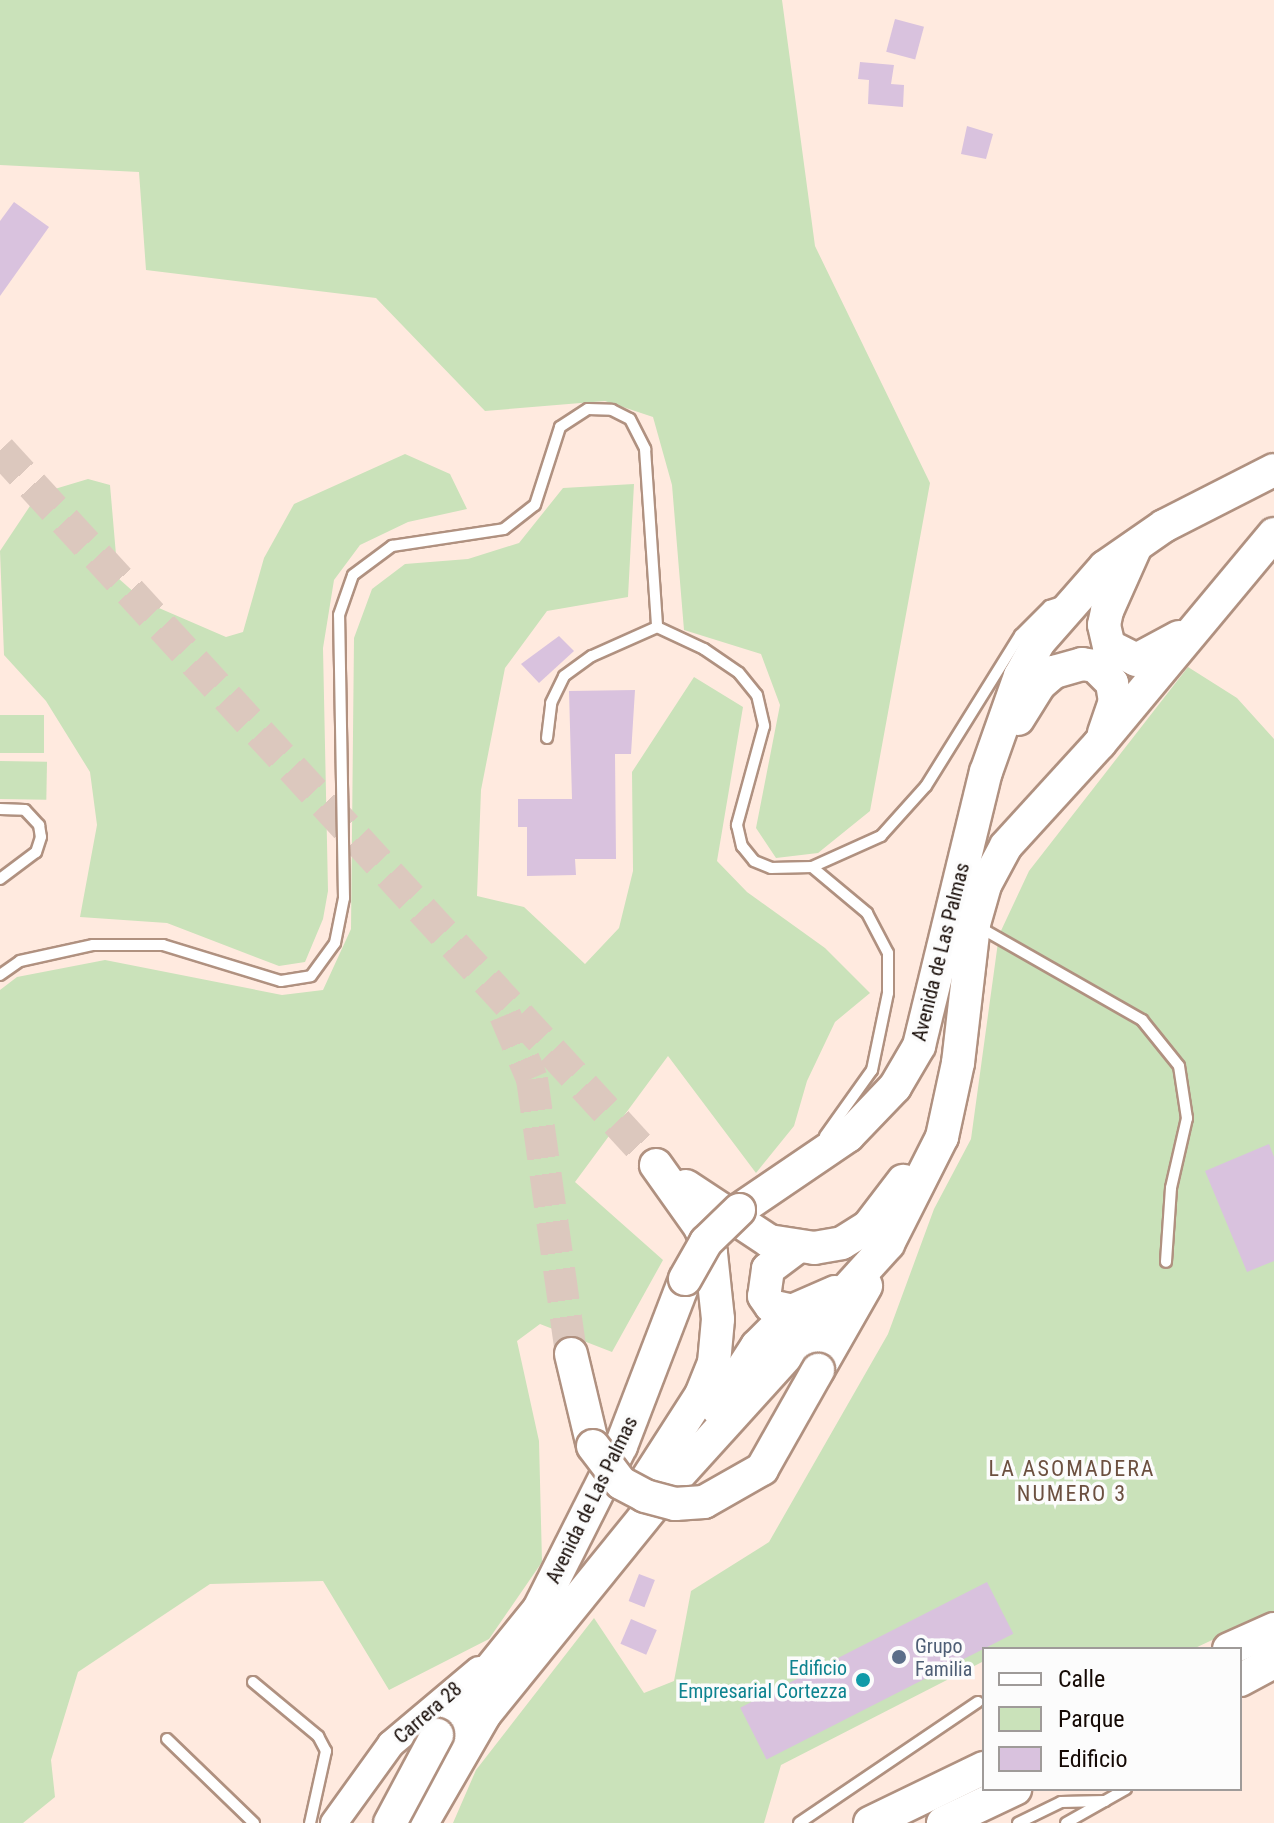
<!DOCTYPE html>
<style>
body{margin:0}
#map{position:relative;width:1274px;height:1823px;overflow:hidden;background:#ffeadf;font-family:"Roboto Condensed",sans-serif}
div>[style]{position:absolute}
[style*='--x']{left:calc(var(--x)*1px);top:calc(var(--y)*1px);width:calc(var(--w)*1px);rotate:calc(var(--a)*1deg)}
.green>*{inset:0;background:#cae2ba;transform-origin:0 0}
.building>*{inset:0;background:#d9c2de;transform-origin:0 0}
.primary-tunnel>*{height:32px;margin-top:-16px;transform-origin:0;background:repeating-linear-gradient(90deg,#dcc8be 0 32px,transparent 0 48px)}
.roads{filter:drop-shadow(2px 0 #b09180) drop-shadow(-2px 0 #b09180) drop-shadow(0 2px #b09180) drop-shadow(0 -2px #b09180)}
.service>*{height:10px;margin:-5px;padding:0 5px;transform-origin:5px;border-radius:5px;background:#fff}
.tertiary>*{height:26px;margin:-13px;padding:0 13px;transform-origin:13px;border-radius:13px;background:#fff}
.primary>*{height:32px;margin:-16px;padding:0 16px;transform-origin:16px;border-radius:16px;background:#fff}
.bridges{filter:drop-shadow(2px 0 #b09180) drop-shadow(-2px 0 #b09180) drop-shadow(0 2px #b09180) drop-shadow(0 -2px #b09180)}
.primary-bridge>*{height:32px;margin:-16px;padding:0 16px;transform-origin:16px;border-radius:16px;background:#fff}
.dots>*{width:22px;height:22px;translate:-50% -50%;box-sizing:border-box;border:4px solid #fcfcfc;border-radius:50%}
span{translate:-50% -50%;white-space:nowrap;text-align:center;line-height:1.15;-webkit-text-stroke:7px #fcfcfc;paint-order:stroke}
.street-label{font-size:20px;color:#140904}
.service-label{font-size:20px;color:#4e5e75}
.left{translate:0 -50%;text-align:left}
.culture-label{font-size:20px;color:#0d838f}
.right{translate:-100% -50%;text-align:right}
.neighbourhood-label{font-size:22px;color:#6c5040;letter-spacing:2px}
.legend{position:absolute;left:982px;top:1647px;width:260px;height:144px;box-sizing:border-box;background:#fcfcfc;border:2px solid #9f9b99;margin:0;padding:10px 14px;list-style:none;font-size:24px;color:#140904}
.legend li{display:flex;align-items:center;gap:16px;height:40px}
.legend b{width:40px;border:2px solid #9f9b99}
</style>
<div id="map">
<div class="green">
<i style="clip-path:polygon(0 0,782px 0,815px 246px,930px 483px,870px 811px,818px 853px,776px 858px,756px 828px,780px 705px,761px 654px,684px 630px,672px 485px,653px 417px,605px 401px,485px 411px,376px 298px,146px 270px,139px 172px,0 165px)"></i>
<i style="clip-path:polygon(405px 454px,450px 474px,467px 509px,408px 522px,360px 545px,334px 580px,323px 648px,328px 891px,323px 919px,305px 962px,279px 966px,167px 923px,80px 917px,97px 825px,90px 772px,46px 701px,4px 655px,0 551px,38px 494px,88px 479px,110px 485px,118px 578px,145px 602px,226px 637px,243px 632px,264px 558px,294px 504px)"></i>
<i style="clip-path:polygon(634px 484px,628px 597px,547px 611px,505px 668px,481px 790px,477px 896px,524px 907px,585px 964px,619px 928px,633px 871px,632px 772px,694px 677px,743px 707px,717px 861px,747px 892px,825px 948px,870px 993px,835px 1022px,807px 1081px,794px 1126px,756px 1173px,668px 1056px,575px 1182px,663px 1260px,612px 1352px,540px 1324px,517px 1341px,539px 1441px,542px 1562px,489px 1639px,389px 1690px,323px 1581px,210px 1584px,78px 1672px,51px 1760px,55px 1797px,23px 1823px,0 1823px,0 990px,17px 977px,105px 960px,282px 995px,323px 990px,351px 929px,354px 638px,372px 589px,405px 564px,468px 559px,519px 543px,563px 488px)"></i>
<i style="clip-path:polygon(1188px 667px,1237px 698px,1274px 739px,1274px 1611px,1193px 1649px,984px 1649px,984px 1661px,781px 1765px,764px 1823px,453px 1823px,476px 1770px,594px 1618px,644px 1693px,674px 1681px,691px 1591px,769px 1542px,888px 1334px,934px 1209px,971px 1139px,999px 935px,1029px 871px)"></i>
<i style="left:0;top:715px;width:44px;height:38px"></i>
<i style="left:0;top:761px;width:47px;height:38px;rotate:1deg"></i>
</div>
<div class="building">
<i style="left:895px;top:19px;width:30px;height:34px;rotate:15deg"></i>
<i style="clip-path:polygon(860px 62px,894px 65px,891px 84px,904px 85px,903px 107px,868px 104px,869px 80px,858px 79px)"></i>
<i style="clip-path:polygon(967px 126px,993px 134px,986px 159px,961px 154px)"></i>
<i style="clip-path:polygon(14px 202px,49px 227px,0 296px,0 221px)"></i>
<i style="clip-path:polygon(559px 636px,574px 651px,539px 683px,521px 664px)"></i>
<i style="clip-path:polygon(635px 690px,631px 754px,615px 754px,616px 859px,575px 859px,576px 875px,527px 876px,527px 827px,518px 827px,518px 799px,572px 799px,569px 691px)"></i>
<i style="clip-path:polygon(1269px 1144px,1274px 1157px,1274px 1261px,1247px 1272px,1205px 1171px)"></i>
<i style="left:639px;top:1574px;width:17px;height:29px;rotate:21deg"></i>
<i style="left:987px;top:1582px;width:58px;height:277px;rotate:63deg"></i>
<i style="left:631px;top:1619px;width:28px;height:27px;rotate:23deg"></i>
</div>
<div class="primary-tunnel">
<i style="--x:0;--y:450;--w:970;--a:47.46"></i>
<i style="--x:505;--y:1015;--w:69;--a:67.1"></i>
<i style="--x:532;--y:1079;--w:278;--a:81.9"></i>
</div>
<div class="roads">
<div class="service">
<i style="--x:547;--y:738;--w:35;--a:-83"></i>
<i style="--x:551;--y:703;--w:30;--a:-64"></i>
<i style="--x:564;--y:676;--w:34;--a:-36"></i>
<i style="--x:592;--y:656;--w:71;--a:-24"></i>
<i style="--x:0;--y:809;--w:25;--a:2"></i>
<i style="--x:25;--y:810;--w:21;--a:47"></i>
<i style="--x:39;--y:825;--w:12;--a:81"></i>
<i style="--x:41;--y:837;--w:16;--a:108"></i>
<i style="--x:36;--y:852;--w:45;--a:143.1"></i>
<i style="--x:812;--y:867;--w:72;--a:39.9"></i>
<i style="--x:867;--y:913;--w:45;--a:62.3"></i>
<i style="--x:888;--y:953;--w:40;--a:90"></i>
<i style="--x:888;--y:993;--w:79;--a:101.7"></i>
<i style="--x:872;--y:1070;--w:81;--a:125.5"></i>
<i style="--x:979;--y:927;--w:188;--a:29.7"></i>
<i style="--x:1142;--y:1020;--w:59;--a:51.2"></i>
<i style="--x:1179;--y:1066;--w:53;--a:81.3"></i>
<i style="--x:1187;--y:1118;--w:72;--a:102.9"></i>
<i style="--x:1171;--y:1188;--w:74;--a:93.9"></i>
<i style="--x:0;--y:975;--w:24;--a:-35"></i>
<i style="--x:20;--y:961;--w:75;--a:-12.4"></i>
<i style="--x:93;--y:945;--w:70;--a:0"></i>
<i style="--x:163;--y:945;--w:123;--a:17"></i>
<i style="--x:281;--y:981;--w:30;--a:-9"></i>
<i style="--x:311;--y:976;--w:41;--a:-54"></i>
<i style="--x:335;--y:943;--w:46;--a:-78.7"></i>
<i style="--x:344;--y:898;--w:283;--a:-91"></i>
<i style="--x:339;--y:615;--w:42;--a:-70.7"></i>
<i style="--x:353;--y:575;--w:49;--a:-36.6"></i>
<i style="--x:392;--y:546;--w:113;--a:-8.6"></i>
<i style="--x:504;--y:529;--w:39;--a:-38"></i>
<i style="--x:535;--y:505;--w:82;--a:-72.2"></i>
<i style="--x:560;--y:427;--w:33;--a:-33"></i>
<i style="--x:588;--y:409;--w:24;--a:2"></i>
<i style="--x:612;--y:410;--w:20;--a:27"></i>
<i style="--x:630;--y:419;--w:34;--a:63"></i>
<i style="--x:645;--y:449;--w:178;--a:86.1"></i>
<i style="--x:657;--y:627;--w:52;--a:25.1"></i>
<i style="--x:704;--y:649;--w:42;--a:34.4"></i>
<i style="--x:739;--y:673;--w:28;--a:51"></i>
<i style="--x:757;--y:695;--w:32;--a:77"></i>
<i style="--x:764;--y:726;--w:103;--a:105.3"></i>
<i style="--x:737;--y:825;--w:22;--a:77"></i>
<i style="--x:742;--y:846;--w:19;--a:51"></i>
<i style="--x:754;--y:861;--w:18;--a:22"></i>
<i style="--x:771;--y:868;--w:41;--a:-1.4"></i>
<i style="--x:812;--y:867;--w:76;--a:-24.2"></i>
<i style="--x:881;--y:836;--w:67;--a:-48"></i>
<i style="--x:926;--y:786;--w:178;--a:-58.1"></i>
<i style="--x:1020;--y:635;--w:41;--a:-45"></i>
<i style="--x:1049;--y:606;--w:13;--a:-18"></i>
<i style="--x:253;--y:1682;--w:85;--a:39.7"></i>
<i style="--x:318;--y:1736;--w:17;--a:62"></i>
<i style="--x:326;--y:1751;--w:74;--a:102.5"></i>
<i style="--x:167;--y:1739;--w:121;--a:44"></i>
<i style="--x:799;--y:1823;--w:216;--a:-34.1"></i>
<i style="--x:1018;--y:1823;--w:48;--a:-26"></i>
<i style="--x:1061;--y:1802;--w:44;--a:-1.3"></i>
<i style="--x:1066;--y:1823;--w:69;--a:-29.5"></i>
</div>
<div class="tertiary">
<i style="--x:334;--y:1823;--w:97;--a:-54.2"></i>
<i style="--x:391;--y:1744;--w:115;--a:-40.1"></i>
</div>
<div class="primary">
<i style="--x:1136;--y:546;--w:71;--a:114"></i>
<i style="--x:1107;--y:611;--w:14;--a:102"></i>
<i style="--x:1104;--y:625;--w:22;--a:77"></i>
<i style="--x:1109;--y:646;--w:30;--a:27"></i>
<i style="--x:1136;--y:660;--w:49;--a:-28.1"></i>
<i style="--x:1018;--y:719;--w:40;--a:-58"></i>
<i style="--x:1039;--y:685;--w:20;--a:-41"></i>
<i style="--x:1054;--y:672;--w:29;--a:-16"></i>
<i style="--x:1082;--y:664;--w:13;--a:9"></i>
<i style="--x:1095;--y:666;--w:24;--a:45"></i>
<i style="--x:1112;--y:683;--w:18;--a:81"></i>
<i style="--x:1115;--y:701;--w:34;--a:109"></i>
<i style="--x:686;--y:1186;--w:100;--a:33.5"></i>
<i style="--x:769;--y:1241;--w:46;--a:8.8"></i>
<i style="--x:814;--y:1248;--w:28;--a:-10"></i>
<i style="--x:842;--y:1243;--w:31;--a:-32"></i>
<i style="--x:868;--y:1227;--w:58;--a:-52.7"></i>
<i style="--x:739;--y:1210;--w:132;--a:-34.2"></i>
<i style="--x:848;--y:1136;--w:68;--a:-46.2"></i>
<i style="--x:895;--y:1087;--w:48;--a:-59.7"></i>
<i style="--x:919;--y:1046;--w:282;--a:-76.3"></i>
<i style="--x:986;--y:772;--w:102;--a:-70.5"></i>
<i style="--x:1020;--y:676;--w:39;--a:-61"></i>
<i style="--x:1039;--y:642;--w:100;--a:-48.7"></i>
<i style="--x:1105;--y:567;--w:72;--a:-34.8"></i>
<i style="--x:1164;--y:526;--w:123;--a:-27"></i>
<i style="--x:796;--y:1248;--w:35;--a:143"></i>
<i style="--x:768;--y:1269;--w:27;--a:98"></i>
<i style="--x:764;--y:1296;--w:12;--a:55"></i>
<i style="--x:771;--y:1306;--w:22;--a:13"></i>
<i style="--x:792;--y:1311;--w:47;--a:-23.8"></i>
<i style="--x:571;--y:1354;--w:95;--a:76.6"></i>
<i style="--x:818;--y:1370;--w:97;--a:-60.3"></i>
<i style="--x:717;--y:1408;--w:74;--a:-57.2"></i>
<i style="--x:757;--y:1346;--w:49;--a:-45"></i>
<i style="--x:640;--y:1490;--w:113;--a:-57.3"></i>
<i style="--x:701;--y:1395;--w:35;--a:-68"></i>
<i style="--x:714;--y:1363;--w:44;--a:-84.8"></i>
<i style="--x:718;--y:1319;--w:66;--a:-96.1"></i>
<i style="--x:711;--y:1253;--w:28;--a:-113"></i>
<i style="--x:700;--y:1227;--w:76;--a:-125.4"></i>
<i style="--x:1229;--y:1649;--w:49;--a:-24"></i>
<i style="--x:1240;--y:1680;--w:38;--a:-28"></i>
<i style="--x:437;--y:1735;--w:162;--a:-51"></i>
<i style="--x:539;--y:1609;--w:182;--a:-63.3"></i>
<i style="--x:621;--y:1446;--w:179;--a:-69"></i>
<i style="--x:422;--y:1823;--w:126;--a:-60"></i>
<i style="--x:485;--y:1714;--w:304;--a:-51"></i>
<i style="--x:676;--y:1478;--w:316;--a:-47.8"></i>
<i style="--x:888;--y:1244;--w:120;--a:-63.2"></i>
<i style="--x:942;--y:1137;--w:76;--a:-77.8"></i>
<i style="--x:958;--y:1063;--w:140;--a:-83.4"></i>
<i style="--x:974;--y:924;--w:41;--a:-74.2"></i>
<i style="--x:985;--y:885;--w:44;--a:-61.7"></i>
<i style="--x:1006;--y:846;--w:139;--a:-47.6"></i>
<i style="--x:1100;--y:743;--w:272;--a:-50.2"></i>
<i style="--x:870;--y:1823;--w:127;--a:-25.8"></i>
<i style="--x:943;--y:1823;--w:80;--a:-25.3"></i>
</div>
</div>
<div class="bridges">
<div class="primary-bridge">
<i style="--x:685;--y:1279;--w:43;--a:-60.4"></i>
<i style="--x:706;--y:1242;--w:46;--a:-44.1"></i>
<i style="--x:593;--y:1446;--w:46;--a:52.9"></i>
<i style="--x:621;--y:1483;--w:27;--a:28"></i>
<i style="--x:645;--y:1496;--w:31;--a:15"></i>
<i style="--x:675;--y:1504;--w:29;--a:-4"></i>
<i style="--x:704;--y:1502;--w:67;--a:-29.6"></i>
<i style="--x:762;--y:1469;--w:114;--a:-60.5"></i>
<i style="--x:390;--y:1823;--w:100;--a:-61.9"></i>
</div>
</div>
<div class="dots">
<i style="left:899px;top:1657px;background:#5c6f8a"></i>
<i style="left:863px;top:1680px;background:#0f9aa8"></i>
</div>
<div class="street-label">
<span style="left:941px;top:952px;rotate:-76deg">Avenida de Las Palmas</span>
<span style="left:592px;top:1500px;rotate:-64deg">Avenida de Las Palmas</span>
<span style="left:428px;top:1713px;rotate:-41deg">Carrera 28</span>
</div>
<div class="service-label">
<span class="left" style="left:915px;top:1658px">Grupo<br>Familia</span>
</div>
<div class="culture-label">
<span class="right" style="left:847px;top:1680px">Edificio<br>Empresarial Cortezza</span>
</div>
<div class="neighbourhood-label">
<span style="left:1072px;top:1481px">LA ASOMADERA<br>NUMERO 3</span>
</div>
<ul class="legend">
<li><b style="height:10px;background:#fff"></b>Calle</li>
<li><b style="height:22px;background:#cae2ba"></b>Parque</li>
<li><b style="height:22px;background:#d9c2de"></b>Edificio</li>
</ul>
</div>
